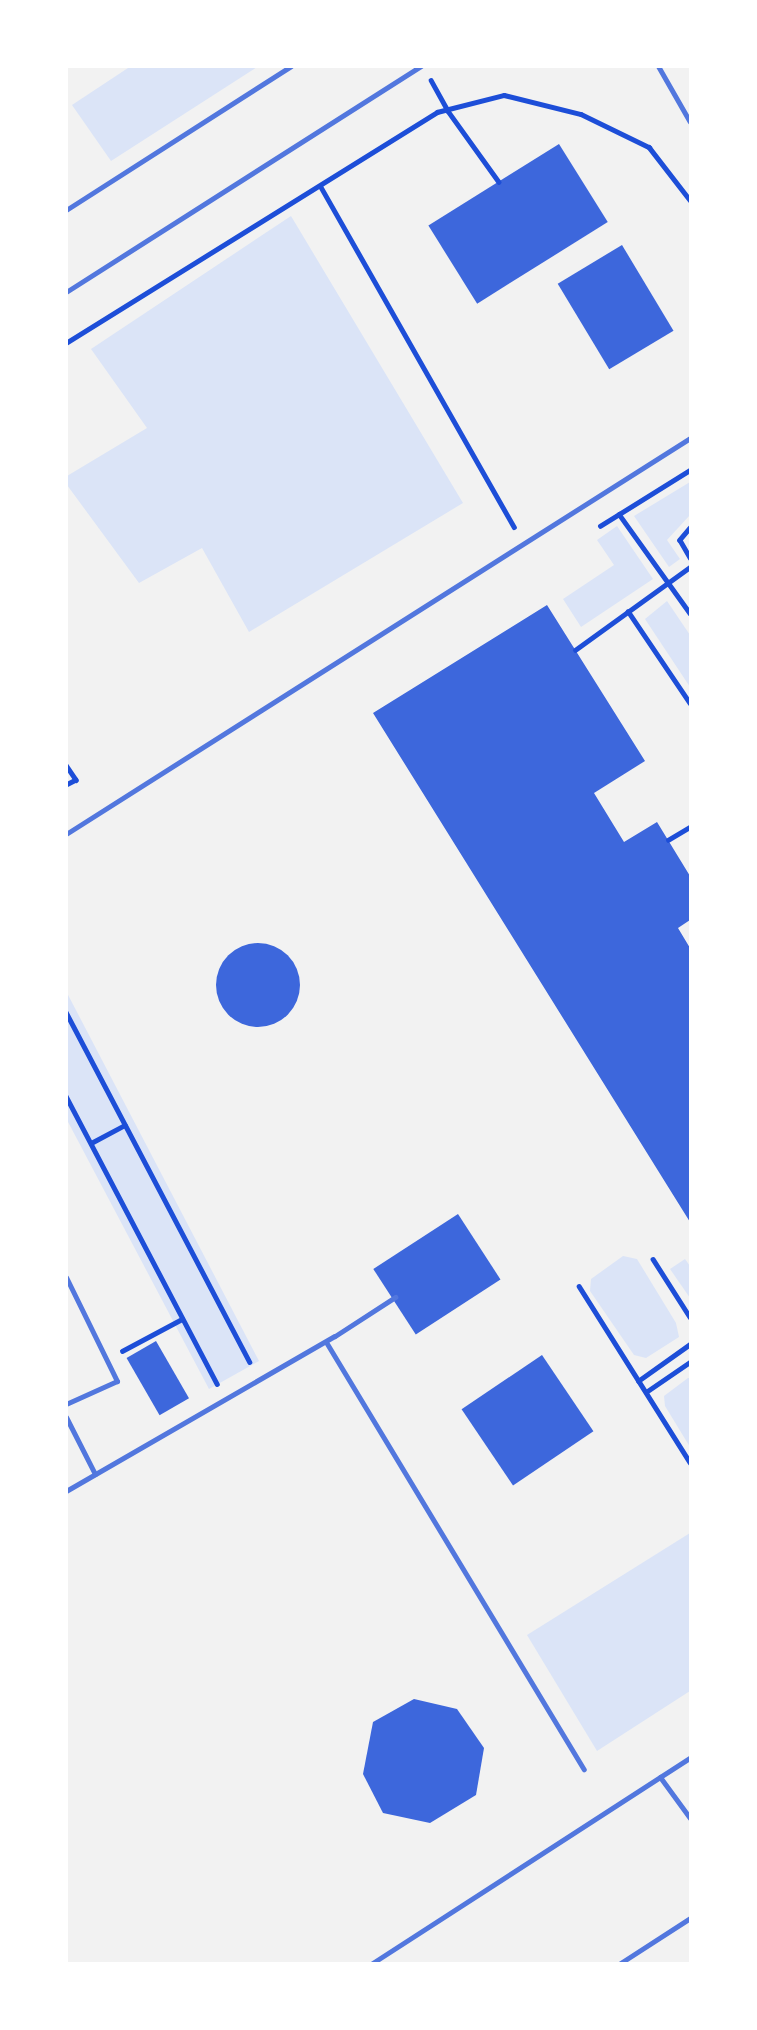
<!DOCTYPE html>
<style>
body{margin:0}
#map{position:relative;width:757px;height:2030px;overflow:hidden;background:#f2f2f2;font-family:"Exo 2",sans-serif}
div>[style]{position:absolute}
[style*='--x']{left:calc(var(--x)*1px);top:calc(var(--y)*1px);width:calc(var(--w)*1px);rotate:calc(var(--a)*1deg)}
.green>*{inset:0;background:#dbe4f7}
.building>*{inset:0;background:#3d67dc;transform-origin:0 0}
.round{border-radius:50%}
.path>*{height:4.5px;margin:-2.25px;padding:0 2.25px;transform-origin:2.25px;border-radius:2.25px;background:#1d4ed8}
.service>*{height:5px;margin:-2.5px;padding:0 2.5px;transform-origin:2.5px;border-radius:2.5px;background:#5277de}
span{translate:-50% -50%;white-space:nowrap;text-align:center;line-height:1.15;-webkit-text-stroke:5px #fff;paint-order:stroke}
.frame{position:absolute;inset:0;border:68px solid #fff;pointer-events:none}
</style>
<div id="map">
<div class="green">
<i style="clip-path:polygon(131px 66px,257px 66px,257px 67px,111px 161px,72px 105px)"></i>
<i style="clip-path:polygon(291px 216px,463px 503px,249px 632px,202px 548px,139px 583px,67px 485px,67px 476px,147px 428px,91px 349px)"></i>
<i style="clip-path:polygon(690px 482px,690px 515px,667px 540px,680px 559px,669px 567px,634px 516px)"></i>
<i style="clip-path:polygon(617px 526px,653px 579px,581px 627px,563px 599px,614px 565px,597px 540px)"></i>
<i style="clip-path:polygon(667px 601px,690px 635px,690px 687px,645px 619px)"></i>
<i style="clip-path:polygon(66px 991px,259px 1361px,209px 1389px,67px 1120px)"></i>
<i style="clip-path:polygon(623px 1256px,637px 1259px,676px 1323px,679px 1337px,646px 1358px,634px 1355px,590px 1291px,591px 1279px)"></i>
<i style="clip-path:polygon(685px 1259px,690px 1266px,690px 1298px,670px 1269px)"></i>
<i style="clip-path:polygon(688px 1378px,690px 1378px,690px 1447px,665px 1406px,664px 1396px)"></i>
<i style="clip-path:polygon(690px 1533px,690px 1691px,597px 1751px,527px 1635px)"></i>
</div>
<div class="building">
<i style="left:559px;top:144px;width:92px;height:154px;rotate:58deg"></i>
<i style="left:622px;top:245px;width:100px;height:75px;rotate:59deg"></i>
<i style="clip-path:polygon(547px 605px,645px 761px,594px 793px,624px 842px,657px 822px,690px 876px,690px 920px,678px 928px,690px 948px,690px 1222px,373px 713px)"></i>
<i class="round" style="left:216px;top:943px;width:84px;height:84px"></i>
<i style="left:458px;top:1214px;width:78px;height:101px;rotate:57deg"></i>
<i style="left:156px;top:1341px;width:66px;height:34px;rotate:60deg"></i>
<i style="left:542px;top:1355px;width:92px;height:97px;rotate:56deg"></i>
<i style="clip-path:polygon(414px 1699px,457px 1709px,484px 1748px,476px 1795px,430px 1823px,383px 1813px,363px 1774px,373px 1722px)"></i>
</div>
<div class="path">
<i style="--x:431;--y:80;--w:35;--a:61"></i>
<i style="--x:448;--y:111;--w:87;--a:54.3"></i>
<i style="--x:321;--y:187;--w:391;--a:60.4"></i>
<i style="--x:66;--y:343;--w:437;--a:-31.9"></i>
<i style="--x:437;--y:112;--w:69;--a:-14.2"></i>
<i style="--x:504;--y:95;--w:79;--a:13.9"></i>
<i style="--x:581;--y:114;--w:76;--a:25.9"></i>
<i style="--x:649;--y:147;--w:67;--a:52.3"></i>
<i style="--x:619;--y:514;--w:122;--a:54.4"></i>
<i style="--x:600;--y:526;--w:106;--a:-31.9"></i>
<i style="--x:690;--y:528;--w:16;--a:130"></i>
<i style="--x:680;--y:540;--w:20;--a:60"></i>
<i style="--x:628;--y:611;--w:111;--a:56"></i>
<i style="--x:575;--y:650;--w:142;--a:-35.8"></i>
<i style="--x:66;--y:765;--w:18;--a:56"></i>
<i style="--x:76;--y:780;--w:11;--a:153"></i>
<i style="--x:668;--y:840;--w:26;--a:-31"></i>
<i style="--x:66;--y:1012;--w:395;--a:62.3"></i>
<i style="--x:66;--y:1096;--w:325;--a:62.3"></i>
<i style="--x:91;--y:1143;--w:38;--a:-28"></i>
<i style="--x:653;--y:1259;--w:69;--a:57.5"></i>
<i style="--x:579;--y:1286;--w:208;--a:57.8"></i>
<i style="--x:122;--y:1351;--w:68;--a:-28.1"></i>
<i style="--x:638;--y:1381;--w:64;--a:-35.4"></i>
<i style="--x:646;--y:1392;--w:53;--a:-34.3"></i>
</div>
<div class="service">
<i style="--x:658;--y:66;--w:64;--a:60.3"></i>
<i style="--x:66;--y:210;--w:267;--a:-32.6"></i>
<i style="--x:66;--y:292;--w:421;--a:-32.5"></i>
<i style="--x:66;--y:834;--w:739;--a:-32.4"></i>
<i style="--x:66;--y:1277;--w:116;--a:63.9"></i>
<i style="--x:117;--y:1381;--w:56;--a:155.7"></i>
<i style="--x:326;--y:1342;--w:499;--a:58.9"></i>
<i style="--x:66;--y:1417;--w:64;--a:63"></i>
<i style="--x:66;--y:1491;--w:310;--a:-30"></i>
<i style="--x:335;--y:1336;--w:72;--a:-33"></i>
<i style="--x:660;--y:1777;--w:51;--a:53.8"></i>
<i style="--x:371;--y:1964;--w:380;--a:-32.9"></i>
<i style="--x:619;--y:1964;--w:85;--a:-32.9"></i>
</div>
<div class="frame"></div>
</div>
